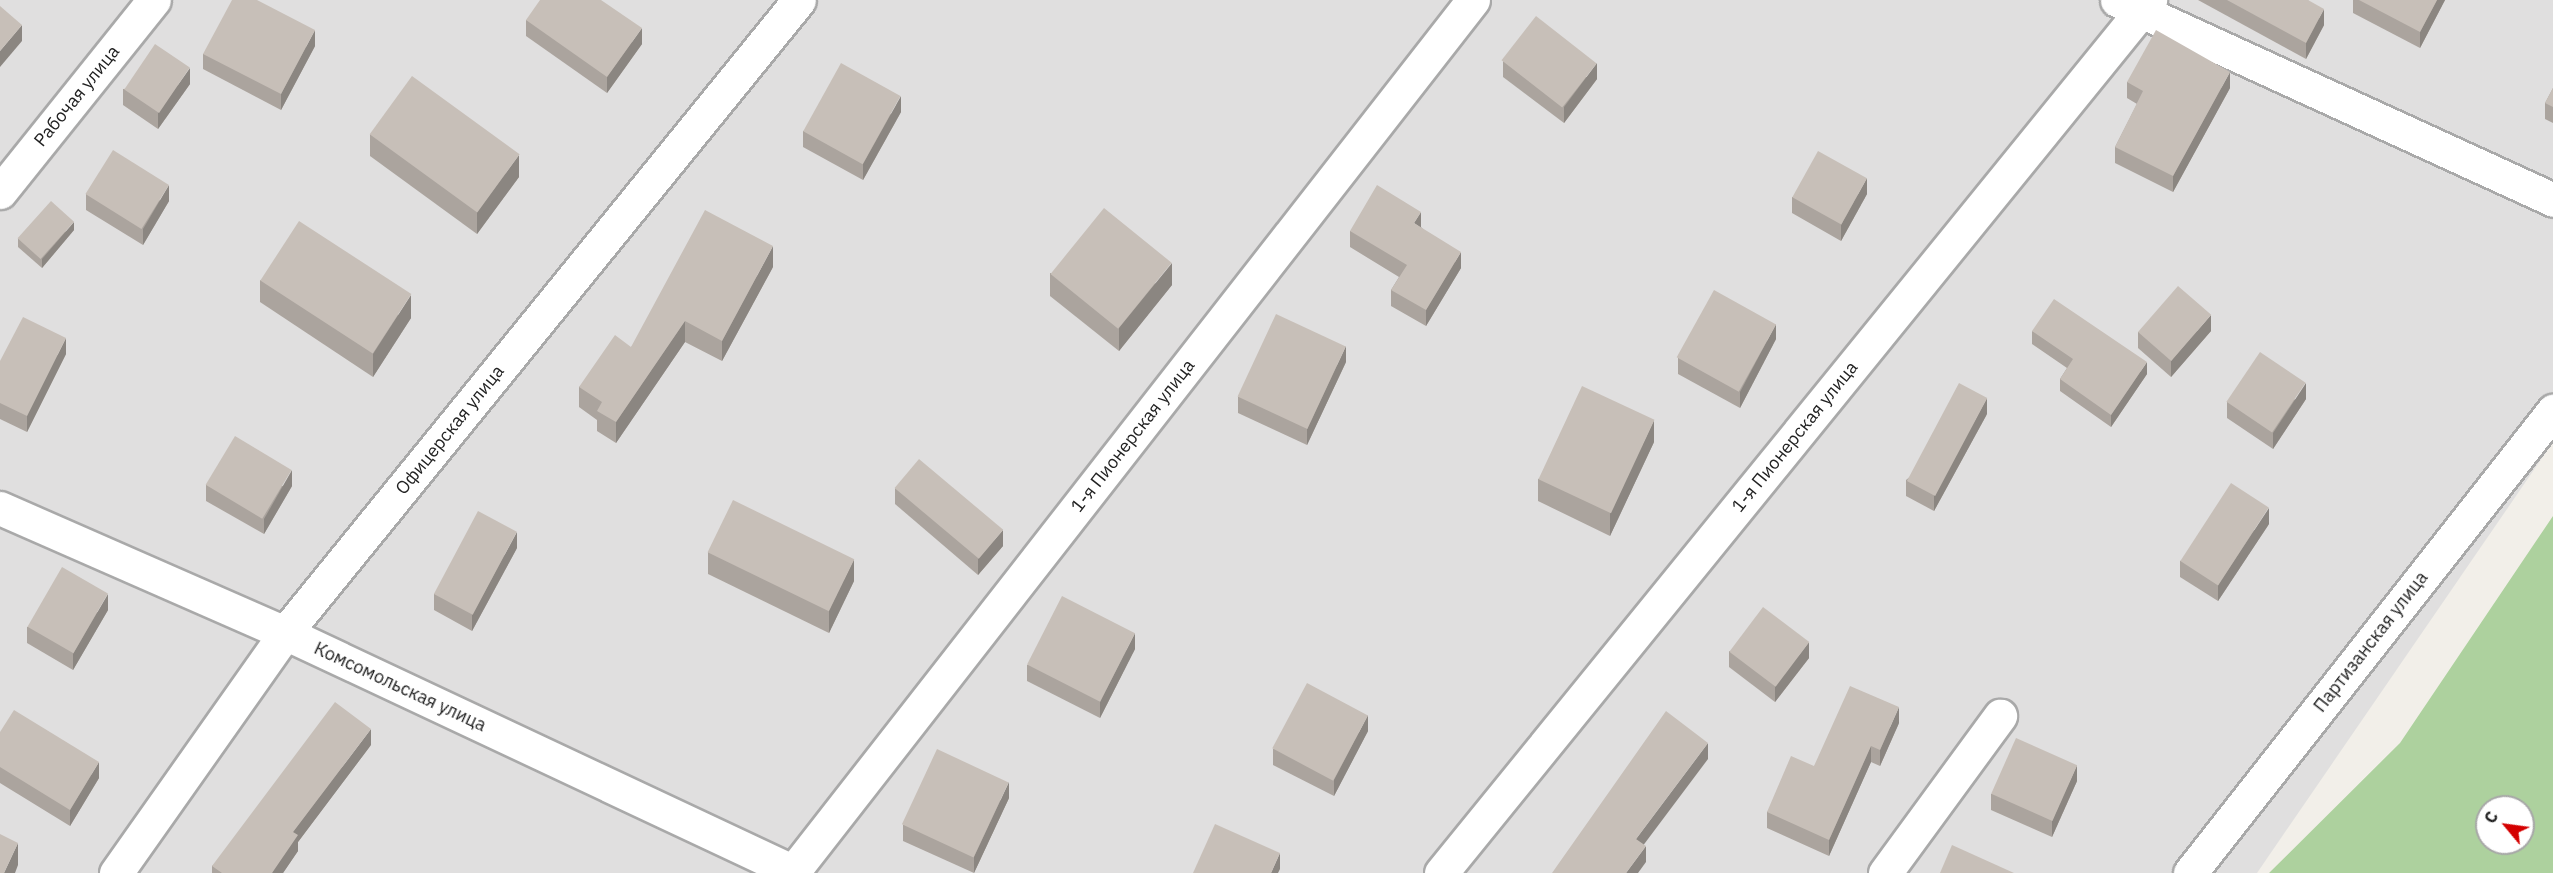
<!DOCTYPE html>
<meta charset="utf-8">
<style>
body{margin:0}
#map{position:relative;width:2553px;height:873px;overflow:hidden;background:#f2efe9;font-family:"IBM Plex Sans",sans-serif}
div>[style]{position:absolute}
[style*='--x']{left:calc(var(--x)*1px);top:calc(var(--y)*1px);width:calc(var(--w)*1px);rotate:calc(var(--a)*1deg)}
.residential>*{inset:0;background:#e0dfdf}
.forest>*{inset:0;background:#add19e}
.roads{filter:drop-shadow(2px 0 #a9a9a9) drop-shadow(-2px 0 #a9a9a9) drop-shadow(0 2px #a9a9a9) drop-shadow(0 -2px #a9a9a9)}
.minor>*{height:33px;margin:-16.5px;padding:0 16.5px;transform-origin:16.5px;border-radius:16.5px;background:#fff}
.wall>*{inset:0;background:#aba49e}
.shaded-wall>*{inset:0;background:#8b8681}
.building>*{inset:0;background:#c7bfb8;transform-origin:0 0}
span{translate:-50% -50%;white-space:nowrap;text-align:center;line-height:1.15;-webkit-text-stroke:4.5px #fff;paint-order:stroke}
.street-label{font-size:18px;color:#222}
.north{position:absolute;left:2475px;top:795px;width:60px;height:60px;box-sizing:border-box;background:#fff;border:2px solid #a7a7a7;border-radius:50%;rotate:299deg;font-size:16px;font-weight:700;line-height:24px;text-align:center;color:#222}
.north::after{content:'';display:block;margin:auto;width:21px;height:27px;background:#d40000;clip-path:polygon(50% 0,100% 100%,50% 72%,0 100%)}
</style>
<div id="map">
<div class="residential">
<i style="clip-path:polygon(0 0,2553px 0,2553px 442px,2257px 873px,0 873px)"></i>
</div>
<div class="forest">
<i style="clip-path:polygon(evenodd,2553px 516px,2553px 873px,2269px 873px,2400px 743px,2553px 516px,2487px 807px,2523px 807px,2523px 843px,2487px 843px,2487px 807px)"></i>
</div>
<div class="roads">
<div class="minor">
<i style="--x:2117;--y:0;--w:480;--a:24.6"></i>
<i style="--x:0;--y:192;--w:246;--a:-51.3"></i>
<i style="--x:0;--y:508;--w:311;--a:23.7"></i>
<i style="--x:285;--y:633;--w:565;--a:25.16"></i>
<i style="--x:116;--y:873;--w:294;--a:-54.8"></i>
<i style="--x:285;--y:633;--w:815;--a:-50.92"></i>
<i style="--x:792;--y:873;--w:1107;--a:-52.04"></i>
<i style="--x:1441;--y:873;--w:1125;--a:-50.92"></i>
<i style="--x:1885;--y:873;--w:195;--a:-53.8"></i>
<i style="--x:2190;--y:873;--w:588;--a:-51.84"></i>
</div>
</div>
<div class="wall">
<i style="clip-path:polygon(2198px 0,2308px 0,2324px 25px,2306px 59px)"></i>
<i style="clip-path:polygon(2353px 0,2445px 0,2420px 48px,2353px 13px)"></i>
<i style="clip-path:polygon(526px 20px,642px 44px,607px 93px,526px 36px)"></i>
<i style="clip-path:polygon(315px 46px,281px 110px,203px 69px,203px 54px)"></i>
<i style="clip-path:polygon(1503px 61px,1597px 79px,1564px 123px,1503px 77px)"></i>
<i style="clip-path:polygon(2127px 82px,2230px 88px,2173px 192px,2115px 163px,2115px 147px,2137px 104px,2127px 98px)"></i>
<i style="clip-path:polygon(190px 84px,158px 129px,123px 105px,123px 89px)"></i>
<i style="clip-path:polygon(2553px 88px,2553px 123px,2545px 119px,2545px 103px)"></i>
<i style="clip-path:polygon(901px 112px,863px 180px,803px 147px,803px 131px)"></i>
<i style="clip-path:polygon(370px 134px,519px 177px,477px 234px,370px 156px)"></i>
<i style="clip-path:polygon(86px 194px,169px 201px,143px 245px,86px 210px)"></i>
<i style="clip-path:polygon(1867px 194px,1841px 241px,1792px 213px,1792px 197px)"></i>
<i style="clip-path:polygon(1421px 227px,1461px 268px,1426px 326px,1391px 306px,1391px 290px,1399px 277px,1350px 247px,1350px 231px)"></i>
<i style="clip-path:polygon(74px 230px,42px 268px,18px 247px,18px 239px)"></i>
<i style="clip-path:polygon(773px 267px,722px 361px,685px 342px,616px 443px,597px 431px,597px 420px,579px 407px,579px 387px,631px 347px)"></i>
<i style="clip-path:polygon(1050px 273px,1172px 285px,1119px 351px,1050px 296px)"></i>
<i style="clip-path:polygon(260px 280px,411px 318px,373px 377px,260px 302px)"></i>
<i style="clip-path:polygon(2032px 331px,2147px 374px,2111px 427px,2060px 391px,2060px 379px,2067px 368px,2032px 344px)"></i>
<i style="clip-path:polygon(2211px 331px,2171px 377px,2138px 348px,2138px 332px)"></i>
<i style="clip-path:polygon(1776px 339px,1740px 408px,1678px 374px,1678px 358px)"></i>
<i style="clip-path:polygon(66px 354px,27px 432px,0 419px,0 361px)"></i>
<i style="clip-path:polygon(1346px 362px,1307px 445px,1238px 413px,1238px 397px)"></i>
<i style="clip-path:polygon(2306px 399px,2273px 449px,2227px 418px,2227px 402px)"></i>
<i style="clip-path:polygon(1987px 414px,1934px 511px,1906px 496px,1906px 480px)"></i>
<i style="clip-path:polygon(1654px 442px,1610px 536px,1538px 501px,1538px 479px)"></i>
<i style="clip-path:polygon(206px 485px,292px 486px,264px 534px,206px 501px)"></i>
<i style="clip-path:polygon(895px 488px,1003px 546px,978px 575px,895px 504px)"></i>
<i style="clip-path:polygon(2269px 524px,2218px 601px,2180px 577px,2180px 561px)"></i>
<i style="clip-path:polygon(517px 548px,472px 631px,434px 610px,434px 594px)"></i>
<i style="clip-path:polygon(708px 552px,854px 581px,829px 633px,708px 574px)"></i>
<i style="clip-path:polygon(108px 610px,73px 670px,27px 643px,27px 627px)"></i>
<i style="clip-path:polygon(1135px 649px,1100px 718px,1027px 681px,1027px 665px)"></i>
<i style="clip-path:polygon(1729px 651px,1809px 658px,1775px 702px,1729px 667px)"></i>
<i style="clip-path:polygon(1899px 723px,1880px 766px,1871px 762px,1829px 856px,1767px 828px,1767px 812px,1814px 766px)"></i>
<i style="clip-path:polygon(1368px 731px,1334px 796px,1273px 765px,1273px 749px)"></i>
<i style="clip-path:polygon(0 732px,99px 778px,70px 826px,0 783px)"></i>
<i style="clip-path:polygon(371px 745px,298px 842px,298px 851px,283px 873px,212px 873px,212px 866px)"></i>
<i style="clip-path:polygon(2077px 781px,2052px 837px,1991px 810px,1991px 794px)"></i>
<i style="clip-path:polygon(1009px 798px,974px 873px,903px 841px,903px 825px)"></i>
</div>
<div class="shaded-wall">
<i style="clip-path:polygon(2437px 0,2445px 0,2420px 48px,2420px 32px)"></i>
<i style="clip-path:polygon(2324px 9px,2324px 25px,2306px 59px,2306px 43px)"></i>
<i style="clip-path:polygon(22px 25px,22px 41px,0 67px,0 51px)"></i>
<i style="clip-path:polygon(642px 28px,642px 44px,607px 93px,607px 77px)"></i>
<i style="clip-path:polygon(315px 30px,315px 46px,281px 110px,281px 94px)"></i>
<i style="clip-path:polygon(1597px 63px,1597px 79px,1564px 123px,1564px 107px)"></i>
<i style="clip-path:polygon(190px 68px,190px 84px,158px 129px,158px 113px)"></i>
<i style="clip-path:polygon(2230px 72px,2230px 88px,2173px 192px,2173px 176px)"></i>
<i style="clip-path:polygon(901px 96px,901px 112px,863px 180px,863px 164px)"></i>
<i style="clip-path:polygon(519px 155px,519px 177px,477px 234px,477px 212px)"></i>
<i style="clip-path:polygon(1867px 178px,1867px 194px,1841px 241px,1841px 225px)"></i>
<i style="clip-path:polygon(169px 185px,169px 201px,143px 245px,143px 229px)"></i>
<i style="clip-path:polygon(1421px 212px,1421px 228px,1414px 223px)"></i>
<i style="clip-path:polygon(74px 222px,74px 230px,42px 268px,42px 259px)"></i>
<i style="clip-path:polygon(773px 246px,773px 267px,722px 361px,722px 341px)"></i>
<i style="clip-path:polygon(1461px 252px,1461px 268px,1426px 326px,1426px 310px)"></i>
<i style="clip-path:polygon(1172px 263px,1172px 285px,1119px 351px,1119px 328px)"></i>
<i style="clip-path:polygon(411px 295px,411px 318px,373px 377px,373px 354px)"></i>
<i style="clip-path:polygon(2211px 315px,2211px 331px,2171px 377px,2171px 361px)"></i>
<i style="clip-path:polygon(685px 321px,685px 342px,616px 443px,616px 422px)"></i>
<i style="clip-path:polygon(1776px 324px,1776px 339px,1740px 408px,1740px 392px)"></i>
<i style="clip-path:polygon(66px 338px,66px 354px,27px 432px,27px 416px)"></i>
<i style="clip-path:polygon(1346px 346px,1346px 362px,1307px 445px,1307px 429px)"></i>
<i style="clip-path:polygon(2147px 362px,2147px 374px,2111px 427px,2111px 415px)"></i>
<i style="clip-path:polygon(2306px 383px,2306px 399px,2273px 449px,2273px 433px)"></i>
<i style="clip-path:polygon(1987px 398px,1987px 414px,1934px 511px,1934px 495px)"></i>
<i style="clip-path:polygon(1654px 420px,1654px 442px,1610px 536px,1610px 513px)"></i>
<i style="clip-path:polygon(292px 470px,292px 486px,264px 534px,264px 519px)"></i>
<i style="clip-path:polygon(2269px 508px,2269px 524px,2218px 601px,2218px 585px)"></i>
<i style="clip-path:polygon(1003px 530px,1003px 546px,978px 575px,978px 559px)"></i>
<i style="clip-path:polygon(517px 532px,517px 548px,472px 631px,472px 615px)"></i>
<i style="clip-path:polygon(854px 559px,854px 581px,829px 633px,829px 610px)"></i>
<i style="clip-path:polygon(108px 594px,108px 610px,73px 670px,73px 654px)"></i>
<i style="clip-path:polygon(1135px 633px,1135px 649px,1100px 718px,1100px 702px)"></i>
<i style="clip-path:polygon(1809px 642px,1809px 658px,1775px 702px,1775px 686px)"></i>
<i style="clip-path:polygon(1899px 707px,1899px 723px,1880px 766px,1880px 750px)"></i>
<i style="clip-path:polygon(1368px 715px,1368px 731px,1334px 796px,1334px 780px)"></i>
<i style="clip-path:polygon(371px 729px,371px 745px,298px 842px,298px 851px,283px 873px,272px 873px,293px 832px)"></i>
<i style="clip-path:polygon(1708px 743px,1708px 759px,1636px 855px,1636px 839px)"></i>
<i style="clip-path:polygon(1871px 746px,1871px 762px,1829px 856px,1829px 840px)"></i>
<i style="clip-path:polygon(99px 762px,99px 778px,70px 826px,70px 810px)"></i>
<i style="clip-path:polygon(2077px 765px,2077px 781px,2052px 837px,2052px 821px)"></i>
<i style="clip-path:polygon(1009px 782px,1009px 798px,974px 873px,974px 857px)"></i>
<i style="clip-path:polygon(18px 843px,18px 865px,15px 873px,4px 873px)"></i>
<i style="clip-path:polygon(1646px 846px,1646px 862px,1638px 873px,1626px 873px)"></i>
<i style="clip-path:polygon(1280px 853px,1280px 869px,1278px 873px,1271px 873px)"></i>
</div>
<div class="building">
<i style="clip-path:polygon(232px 0,257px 0,315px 30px,281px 94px,203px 54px)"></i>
<i style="clip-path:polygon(540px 0,601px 0,642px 28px,607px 77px,526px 20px)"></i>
<i style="clip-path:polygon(2227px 0,2308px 0,2324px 9px,2306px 43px)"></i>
<i style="clip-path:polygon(2359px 0,2437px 0,2420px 32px)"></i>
<i style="clip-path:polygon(0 6px,22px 25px,0 51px)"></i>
<i style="left:1536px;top:16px;width:77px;height:56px;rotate:38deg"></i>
<i style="clip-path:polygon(2156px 30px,2230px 72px,2173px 176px,2115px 147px,2143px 91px,2127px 82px)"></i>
<i style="left:155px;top:44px;width:42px;height:55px;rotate:34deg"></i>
<i style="left:841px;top:63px;width:68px;height:78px;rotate:29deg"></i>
<i style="left:412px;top:76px;width:133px;height:72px;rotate:36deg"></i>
<i style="clip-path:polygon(2553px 88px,2553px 107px,2545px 103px)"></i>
<i style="left:113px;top:150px;width:66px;height:52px;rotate:32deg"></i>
<i style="left:1818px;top:151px;width:56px;height:53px;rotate:29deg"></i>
<i style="clip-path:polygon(1377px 185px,1421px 212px,1414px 223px,1461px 252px,1426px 310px,1391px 290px,1407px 265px,1350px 231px)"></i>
<i style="left:51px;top:201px;width:31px;height:50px;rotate:42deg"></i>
<i style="left:1104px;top:208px;width:87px;height:85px;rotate:39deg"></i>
<i style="clip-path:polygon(705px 210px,773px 246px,722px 341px,685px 321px,616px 422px,597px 411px,602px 402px,579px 387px,615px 335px,631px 347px)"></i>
<i style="left:299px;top:221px;width:134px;height:71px;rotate:33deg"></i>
<i style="left:2178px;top:286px;width:44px;height:61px;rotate:41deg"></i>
<i style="left:1714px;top:290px;width:71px;height:77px;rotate:29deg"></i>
<i style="clip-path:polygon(2054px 299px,2147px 362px,2111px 415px,2060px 379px,2073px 359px,2032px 331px)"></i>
<i style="left:1276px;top:314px;width:77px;height:91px;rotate:25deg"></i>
<i style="clip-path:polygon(23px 317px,66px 338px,27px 416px,0 403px,0 361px)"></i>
<i style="left:2260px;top:352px;width:55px;height:60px;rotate:34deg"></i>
<i style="left:1959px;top:383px;width:32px;height:111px;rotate:28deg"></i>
<i style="left:1582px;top:386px;width:80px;height:103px;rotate:25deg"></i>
<i style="left:235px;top:436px;width:66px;height:57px;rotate:31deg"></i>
<i style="left:919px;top:459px;width:110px;height:38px;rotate:40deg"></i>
<i style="left:2231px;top:483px;width:45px;height:93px;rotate:33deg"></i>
<i style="left:733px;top:500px;width:135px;height:58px;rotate:26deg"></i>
<i style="left:478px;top:511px;width:44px;height:94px;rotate:28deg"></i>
<i style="left:62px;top:567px;width:53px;height:69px;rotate:30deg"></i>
<i style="left:1062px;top:596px;width:82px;height:77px;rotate:27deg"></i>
<i style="left:1763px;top:607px;width:58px;height:56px;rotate:37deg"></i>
<i style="left:1307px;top:683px;width:69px;height:74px;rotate:28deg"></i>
<i style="clip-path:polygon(1850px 686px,1899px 707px,1880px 750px,1871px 746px,1829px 840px,1767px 812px,1791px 756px,1814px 766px)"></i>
<i style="clip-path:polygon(335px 702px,371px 729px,293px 832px,298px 835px,272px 873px,222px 873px,212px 866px)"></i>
<i style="clip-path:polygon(14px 710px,99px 762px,70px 810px,0 767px,0 732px)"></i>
<i style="clip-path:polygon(1666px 711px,1708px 743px,1636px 839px,1646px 846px,1626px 873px,1552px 873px)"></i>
<i style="left:2016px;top:738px;width:67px;height:61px;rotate:24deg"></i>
<i style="left:937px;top:749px;width:79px;height:83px;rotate:25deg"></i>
<i style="clip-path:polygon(1215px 824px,1280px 853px,1271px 873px,1193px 873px)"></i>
<i style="clip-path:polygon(0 834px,18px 843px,4px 873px,0 873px)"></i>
<i style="clip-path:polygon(1952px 845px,2014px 873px,1940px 873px)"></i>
</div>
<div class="street-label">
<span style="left:77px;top:96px;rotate:-51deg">Рабочая улица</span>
<span style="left:450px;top:430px;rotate:-51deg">Офицерская улица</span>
<span style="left:1133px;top:436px;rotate:-52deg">1-я Пионерская улица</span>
<span style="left:1795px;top:437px;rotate:-51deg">1-я Пионерская улица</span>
<span style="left:2371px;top:642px;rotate:-52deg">Партизанская улица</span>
<span style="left:400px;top:687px;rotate:25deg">Комсомольская улица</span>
</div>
<div class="north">С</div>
</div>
